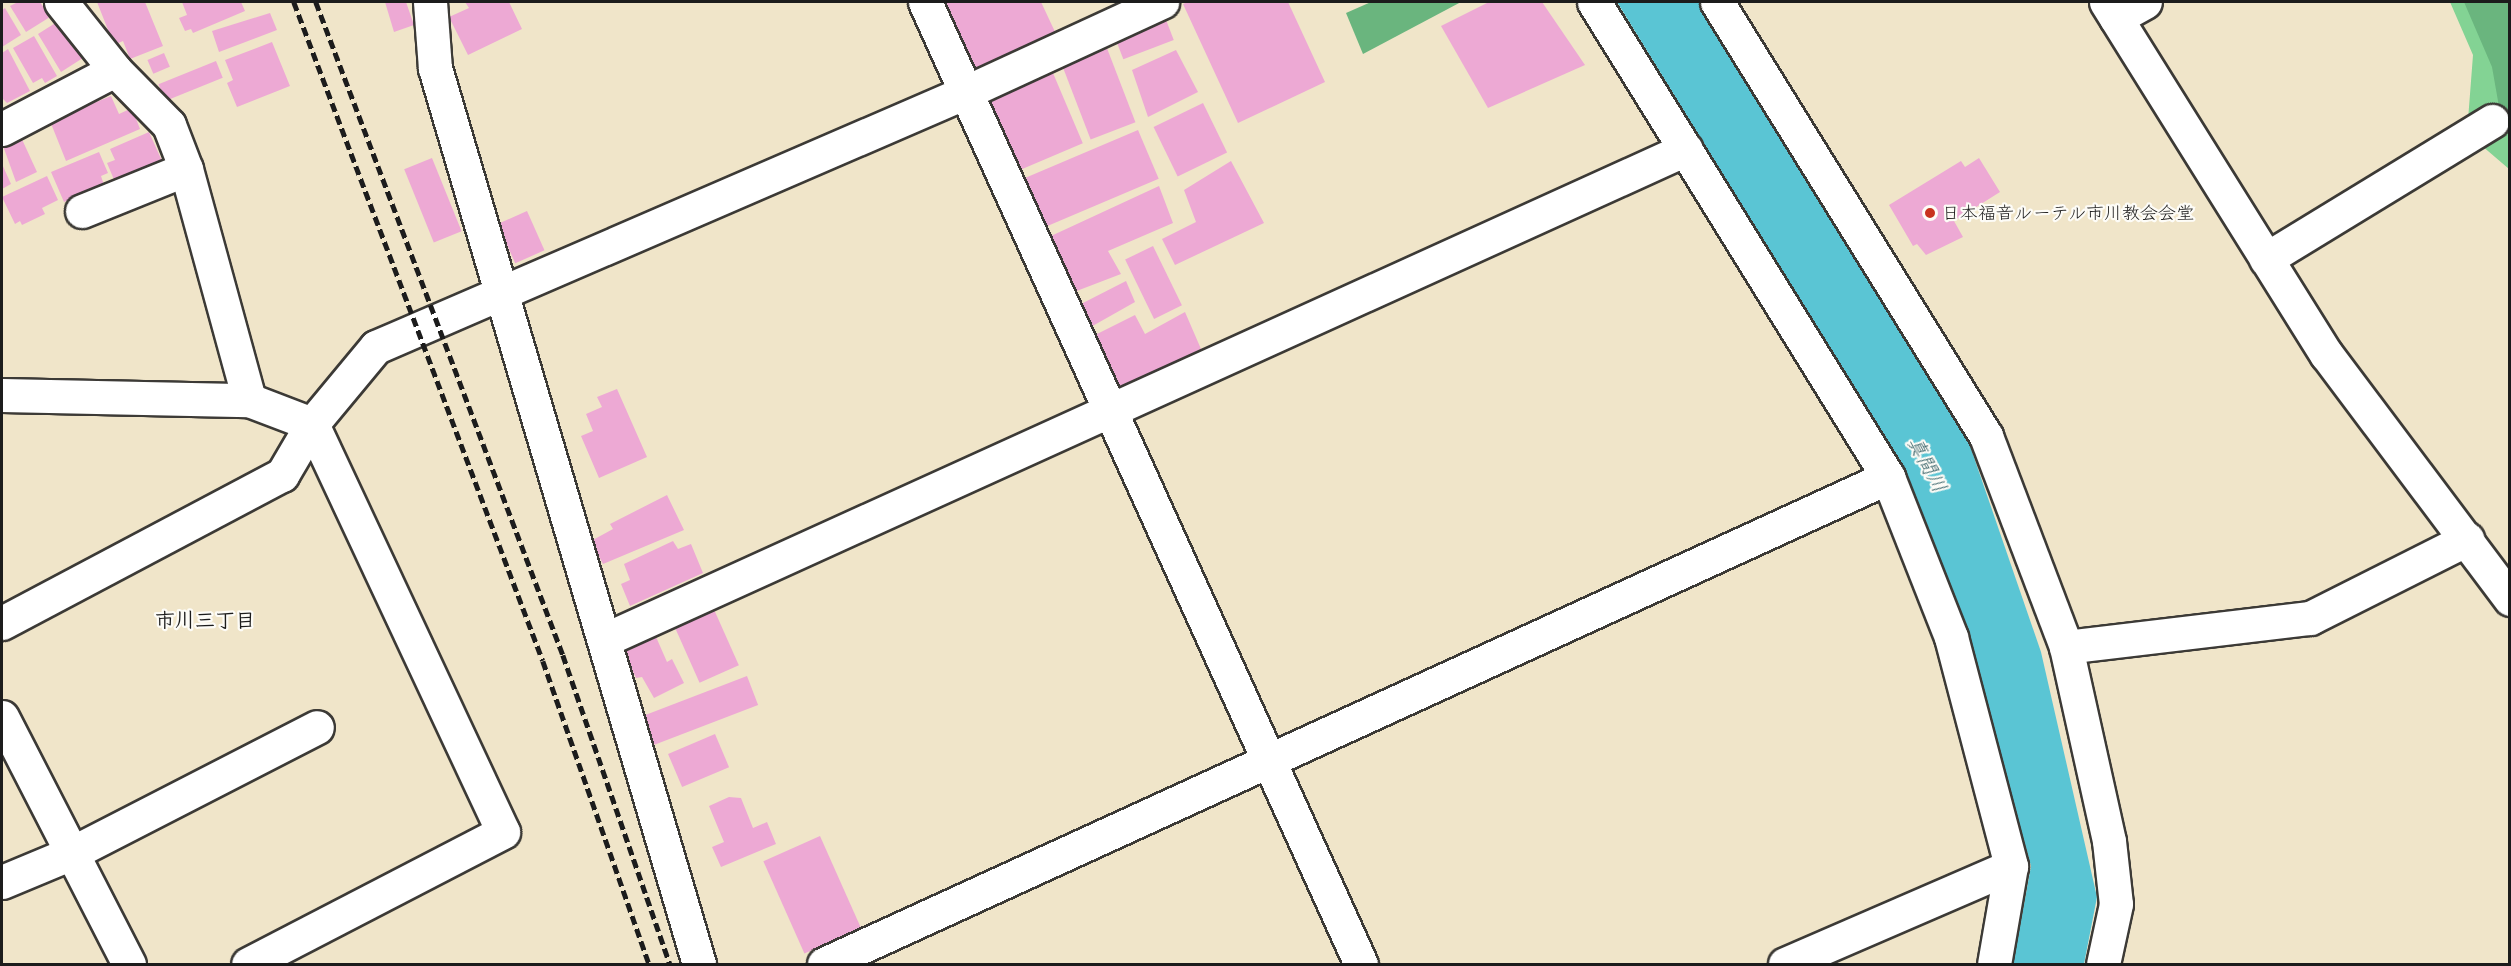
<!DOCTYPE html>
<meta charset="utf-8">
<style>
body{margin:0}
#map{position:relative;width:2511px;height:966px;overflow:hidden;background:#f0e5c9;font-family:"Patrick Hand","Klee One",sans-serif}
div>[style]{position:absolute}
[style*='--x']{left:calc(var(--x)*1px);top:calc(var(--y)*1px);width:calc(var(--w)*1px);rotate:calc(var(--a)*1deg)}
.green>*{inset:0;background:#83d394}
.forest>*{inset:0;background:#6ab57e}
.water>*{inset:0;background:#5ac5d4}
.building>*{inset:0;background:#eda9d4;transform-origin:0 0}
.roads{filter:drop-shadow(2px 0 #3c3a36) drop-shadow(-2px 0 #3c3a36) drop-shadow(0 2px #3c3a36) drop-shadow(0 -2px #3c3a36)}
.minor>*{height:33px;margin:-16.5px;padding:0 16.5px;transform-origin:16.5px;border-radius:16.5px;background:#fff}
.rail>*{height:4.5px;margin-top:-2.25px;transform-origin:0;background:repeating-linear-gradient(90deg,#1c1c1c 0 9px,transparent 0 13.5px)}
.dots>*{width:16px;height:16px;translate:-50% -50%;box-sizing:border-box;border:3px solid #fdfcf7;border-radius:50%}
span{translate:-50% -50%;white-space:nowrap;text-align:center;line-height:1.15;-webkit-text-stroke:4.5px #fdfcf7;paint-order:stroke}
.poi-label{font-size:18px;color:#1c1c1c}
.left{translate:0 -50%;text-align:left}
.water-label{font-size:20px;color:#356066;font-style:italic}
.neighbourhood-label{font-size:20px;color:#1c1c1c;font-weight:700}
.frame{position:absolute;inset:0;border:3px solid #1c1c1c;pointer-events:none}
</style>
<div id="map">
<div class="green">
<i style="clip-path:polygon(2450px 2px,2509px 2px,2509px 169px,2467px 133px,2473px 55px)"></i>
</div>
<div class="forest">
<i style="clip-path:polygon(1371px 2px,1461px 2px,1363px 54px,1346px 13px)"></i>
<i style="clip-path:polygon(2464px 2px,2509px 2px,2509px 124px,2501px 118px,2492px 67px)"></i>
</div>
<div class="water">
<i style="clip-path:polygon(1617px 2px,1704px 2px,1968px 440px,2041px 652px,2097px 897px,2084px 964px,2013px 964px,2031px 866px,1977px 672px,1906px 472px)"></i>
</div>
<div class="building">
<i style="clip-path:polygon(18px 2px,40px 2px,50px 17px,26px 32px,10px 6px)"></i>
<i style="clip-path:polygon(97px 2px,145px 2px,163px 46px,130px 59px,123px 41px,114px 45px)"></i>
<i style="clip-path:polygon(182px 2px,241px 2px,245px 11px,193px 33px,191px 29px,185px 31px,179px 18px,187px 15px)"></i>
<i style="clip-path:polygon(385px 2px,406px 2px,414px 25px,394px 32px)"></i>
<i style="clip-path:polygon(465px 2px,509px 2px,522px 29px,468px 55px,449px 17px,469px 8px)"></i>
<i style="clip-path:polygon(946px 2px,1041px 2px,1056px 34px,975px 73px)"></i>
<i style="clip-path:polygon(1188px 2px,1288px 2px,1325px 82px,1238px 123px,1183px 4px)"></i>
<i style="clip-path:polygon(1489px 2px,1542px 2px,1585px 65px,1488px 108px,1441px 26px)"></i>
<i style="clip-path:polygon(5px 8px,21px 35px,2px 47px,2px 10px)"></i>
<i style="left:1163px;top:12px;width:30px;height:54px;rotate:69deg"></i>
<i style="clip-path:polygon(270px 13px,277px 30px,219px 52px,212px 31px)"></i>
<i style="clip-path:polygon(57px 22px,69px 42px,75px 38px,86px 56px,61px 72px,38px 34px)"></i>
<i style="clip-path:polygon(34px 36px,57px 76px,45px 83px,42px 78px,33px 83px,13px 48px)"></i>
<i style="clip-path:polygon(272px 42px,290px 86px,237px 107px,227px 83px,233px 80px,225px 60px)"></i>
<i style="left:1105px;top:43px;width:85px;height:48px;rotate:69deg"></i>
<i style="clip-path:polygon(8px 49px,30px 91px,7px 103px,2px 98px,2px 53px)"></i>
<i style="clip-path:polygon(1176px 50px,1198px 92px,1148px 117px,1132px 70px)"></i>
<i style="left:164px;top:53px;width:15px;height:18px;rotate:67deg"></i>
<i style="left:216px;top:61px;width:18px;height:62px;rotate:68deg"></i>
<i style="left:1050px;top:66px;width:84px;height:69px;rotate:67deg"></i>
<i style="clip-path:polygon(111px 96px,119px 114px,132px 108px,140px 129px,66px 161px,50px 121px)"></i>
<i style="left:1203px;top:103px;width:55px;height:55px;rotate:64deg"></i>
<i style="left:1138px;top:130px;width:53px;height:126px;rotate:67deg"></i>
<i style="clip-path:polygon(149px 132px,162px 161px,115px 182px,107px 163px,115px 160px,110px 149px)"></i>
<i style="clip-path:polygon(20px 135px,37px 172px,16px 182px,2px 143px)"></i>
<i style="clip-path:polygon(99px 152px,108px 173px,101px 176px,104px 185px,64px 202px,51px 172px)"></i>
<i style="left:432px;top:158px;width:79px;height:30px;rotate:68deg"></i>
<i style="clip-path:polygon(1979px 158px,2000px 192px,1954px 221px,1963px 237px,1926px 255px,1917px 244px,1913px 246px,1889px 205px,1961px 161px,1965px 167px)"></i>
<i style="clip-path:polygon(1231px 161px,1264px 223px,1175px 265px,1162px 239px,1196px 222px,1184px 190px)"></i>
<i style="clip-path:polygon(2px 164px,11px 184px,2px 189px)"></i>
<i style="clip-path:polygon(47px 176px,58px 200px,42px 208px,45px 214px,22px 225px,20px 221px,15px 224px,2px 197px)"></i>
<i style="clip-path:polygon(1159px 186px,1173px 223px,1108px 251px,1121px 274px,1074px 292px,1051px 236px)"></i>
<i style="left:527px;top:211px;width:43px;height:32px;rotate:66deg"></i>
<i style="left:1153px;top:246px;width:66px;height:31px;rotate:64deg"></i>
<i style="clip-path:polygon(1126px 281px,1135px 302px,1089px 328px,1081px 304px)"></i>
<i style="clip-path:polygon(1185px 312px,1201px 349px,1119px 389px,1093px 336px,1135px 315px,1145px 334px)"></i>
<i style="clip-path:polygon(617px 389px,647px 457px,599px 478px,581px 436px,593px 431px,586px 414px,602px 407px,597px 397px)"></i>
<i style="clip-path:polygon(667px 495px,684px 530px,603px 564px,591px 541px,613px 529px,610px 524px)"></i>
<i style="clip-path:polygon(673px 541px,678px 549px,691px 544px,703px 573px,630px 606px,621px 584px,630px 580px,624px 564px)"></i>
<i style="left:712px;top:605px;width:66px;height:43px;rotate:66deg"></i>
<i style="clip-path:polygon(653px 630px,667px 662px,672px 659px,684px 683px,654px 698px,642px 677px,636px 678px,622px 647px)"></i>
<i style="left:747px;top:676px;width:31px;height:111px;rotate:69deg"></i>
<i style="left:715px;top:734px;width:36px;height:51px;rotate:67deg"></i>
<i style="clip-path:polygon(729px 797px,741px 798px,753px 828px,767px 822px,776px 844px,721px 867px,712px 847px,724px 842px,709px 806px)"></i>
<i style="left:820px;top:836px;width:101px;height:62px;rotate:66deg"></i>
</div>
<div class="roads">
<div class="minor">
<i style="--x:61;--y:2;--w:87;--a:51.5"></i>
<i style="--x:115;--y:70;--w:77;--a:45.5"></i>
<i style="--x:169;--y:125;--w:47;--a:68.9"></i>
<i style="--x:186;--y:169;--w:239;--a:74.7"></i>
<i style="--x:430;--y:2;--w:66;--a:85.7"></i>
<i style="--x:435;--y:68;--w:934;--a:73.58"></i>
<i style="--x:925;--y:2;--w:1056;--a:65.62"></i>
<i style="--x:1594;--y:2;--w:559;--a:58.24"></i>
<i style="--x:1888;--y:477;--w:172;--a:68.5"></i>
<i style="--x:1951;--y:637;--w:237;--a:75.3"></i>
<i style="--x:2011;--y:866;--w:99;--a:99.8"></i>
<i style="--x:1717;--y:2;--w:511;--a:58.21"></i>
<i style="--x:1986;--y:436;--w:226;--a:69.2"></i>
<i style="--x:2066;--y:647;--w:199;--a:77.5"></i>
<i style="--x:2109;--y:841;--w:63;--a:83.7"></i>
<i style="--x:2116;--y:904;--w:61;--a:102.2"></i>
<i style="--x:2106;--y:2;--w:416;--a:58"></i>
<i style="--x:2327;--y:355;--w:305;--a:53.1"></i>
<i style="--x:2116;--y:18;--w:33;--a:-29"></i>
<i style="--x:2;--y:129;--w:127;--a:-27.6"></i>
<i style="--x:82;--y:211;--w:112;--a:-22"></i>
<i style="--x:2266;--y:259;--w:265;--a:-31.4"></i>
<i style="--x:2;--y:395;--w:247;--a:1.2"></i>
<i style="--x:249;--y:400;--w:67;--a:20.9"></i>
<i style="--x:312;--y:424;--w:450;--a:64.9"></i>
<i style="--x:503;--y:832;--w:287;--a:152.6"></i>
<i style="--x:2;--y:623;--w:317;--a:-27.9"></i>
<i style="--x:282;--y:475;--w:59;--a:-59.5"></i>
<i style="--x:312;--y:424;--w:100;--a:-50.3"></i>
<i style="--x:376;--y:347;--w:643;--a:-23.37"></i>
<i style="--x:966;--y:92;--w:216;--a:-24.7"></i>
<i style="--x:604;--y:640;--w:1188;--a:-24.41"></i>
<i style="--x:2066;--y:647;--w:246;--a:-6.8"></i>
<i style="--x:2310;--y:618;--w:176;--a:-26.7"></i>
<i style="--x:2;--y:717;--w:278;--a:62.8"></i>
<i style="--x:2;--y:882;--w:78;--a:-22.6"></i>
<i style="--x:74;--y:852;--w:273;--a:-27.2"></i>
<i style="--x:824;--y:964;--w:1170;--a:-24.59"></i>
<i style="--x:1785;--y:964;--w:246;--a:-23.4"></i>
</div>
</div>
<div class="rail">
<i style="--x:294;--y:2;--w:704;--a:69.3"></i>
<i style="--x:543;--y:661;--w:321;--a:70.7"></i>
<i style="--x:316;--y:2;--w:698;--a:69.28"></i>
<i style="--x:563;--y:655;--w:327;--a:70.9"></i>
</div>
<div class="dots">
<i style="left:1930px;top:213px;background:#c8321e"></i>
</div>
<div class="poi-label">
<span class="left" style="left:1942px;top:213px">日本福音ルーテル市川教会会堂</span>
</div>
<div class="water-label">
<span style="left:1928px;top:464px;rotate:62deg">真間川</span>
</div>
<div class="neighbourhood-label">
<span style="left:205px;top:619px">市川三丁目</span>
</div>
<div class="frame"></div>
</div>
